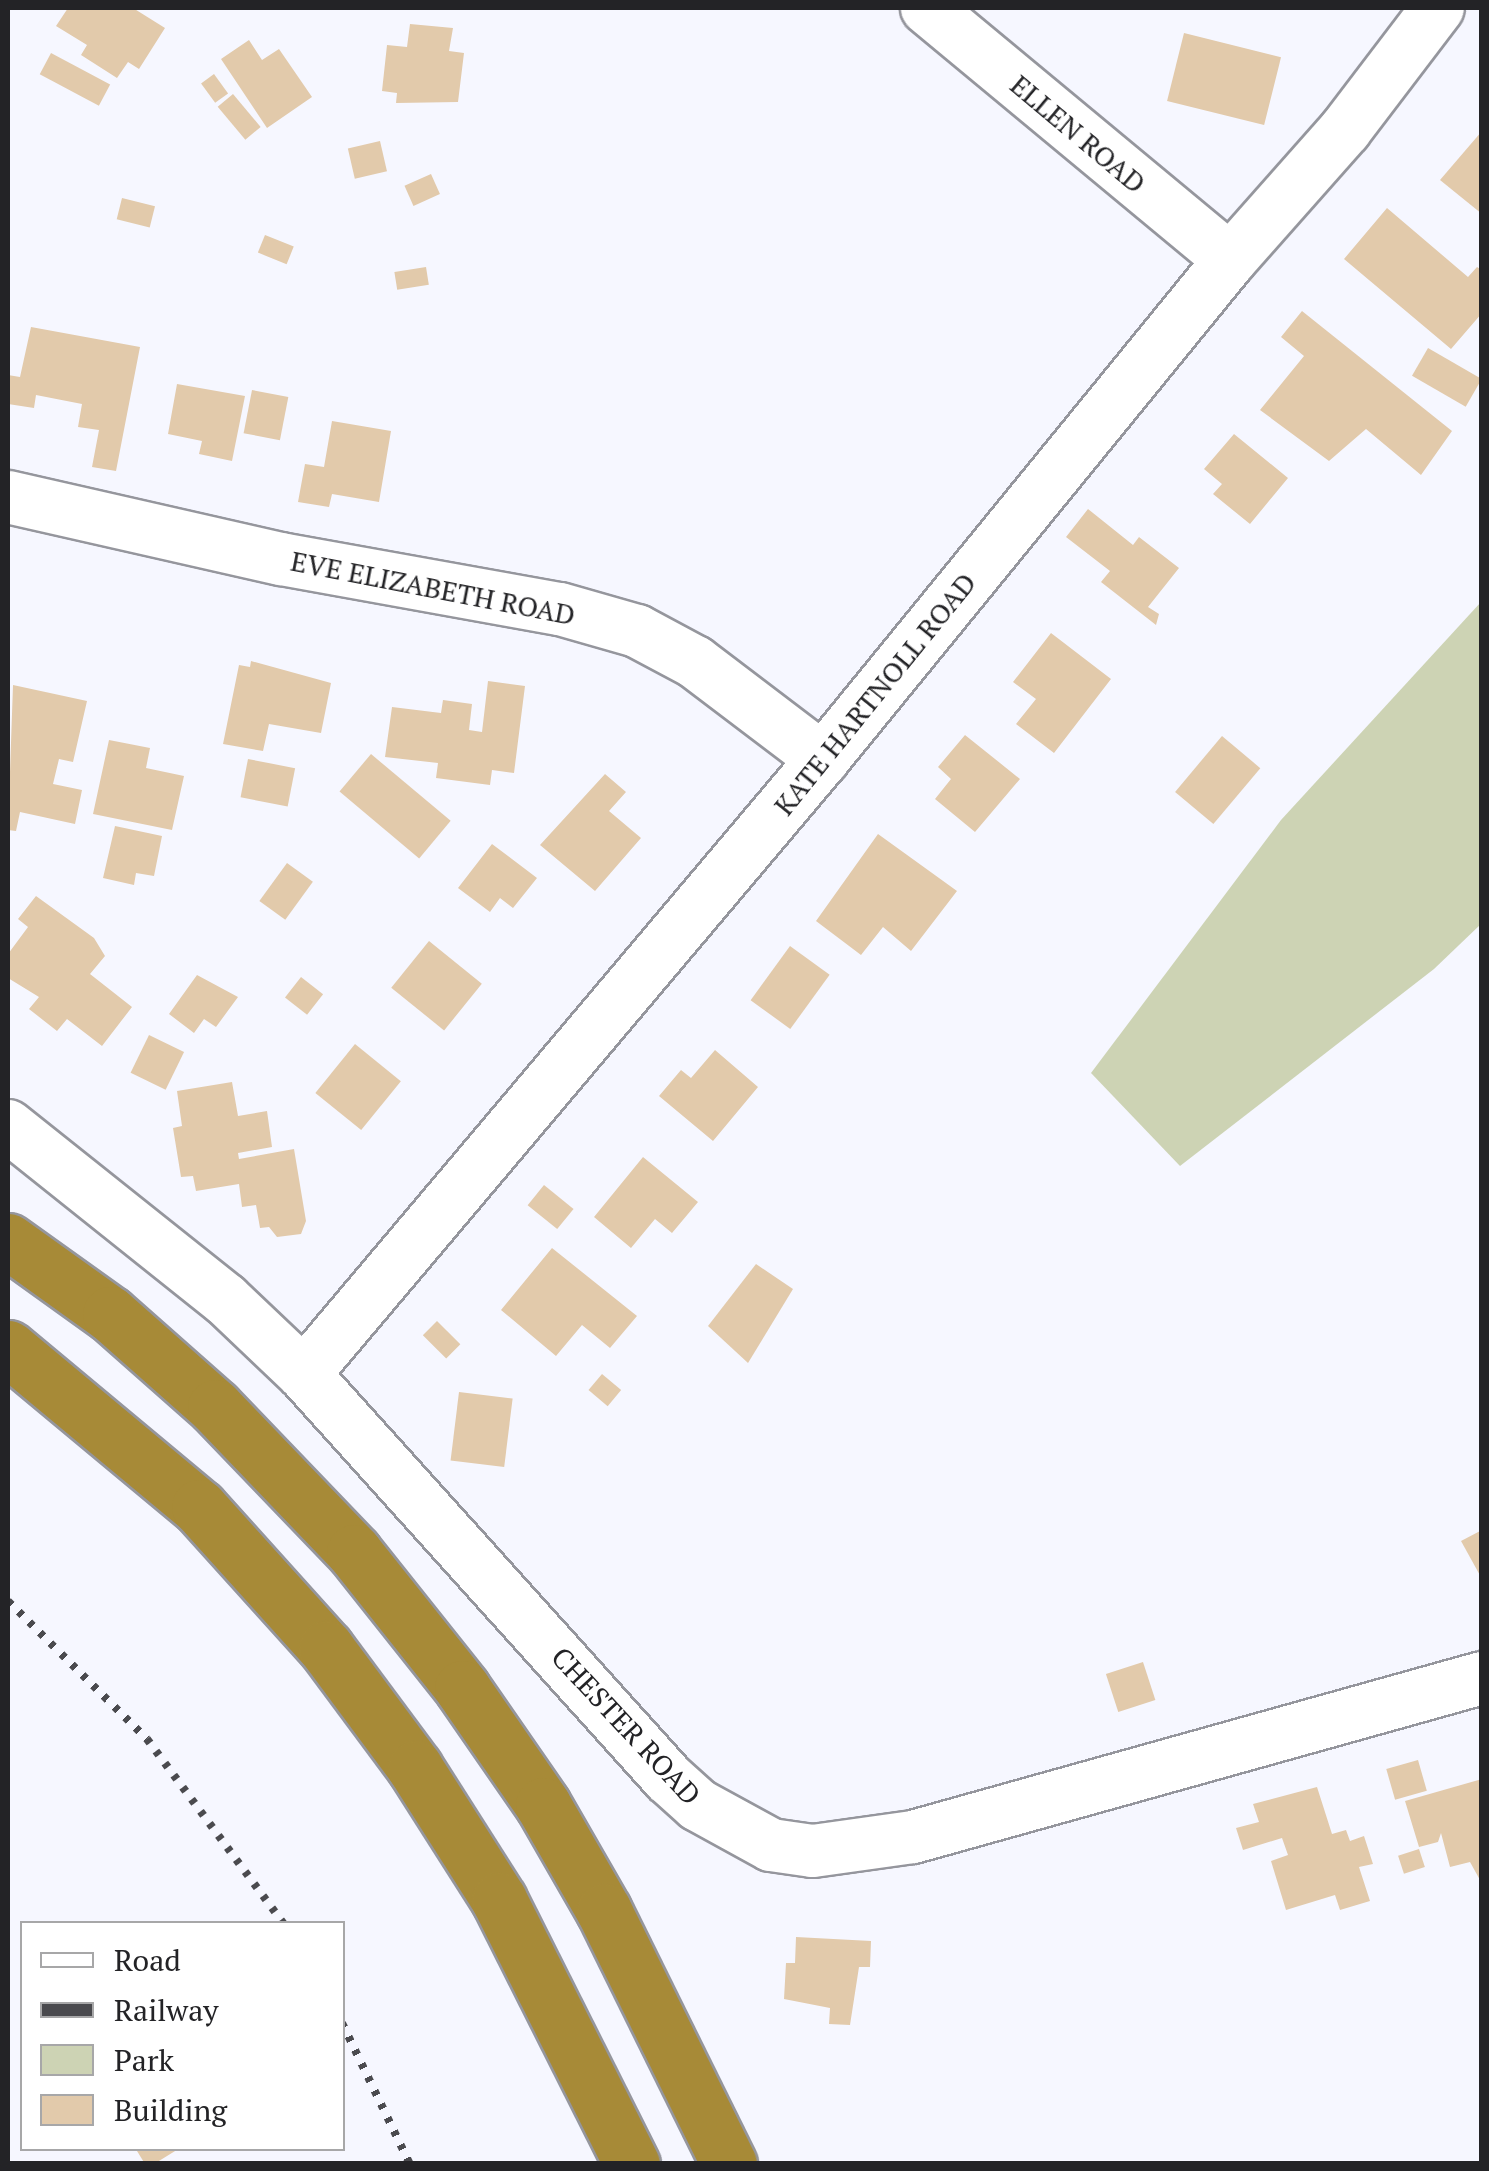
<!DOCTYPE html>
<style>
body{margin:0}
#map{position:relative;width:1489px;height:2171px;overflow:hidden;background:#f6f7ff;font-family:"PT Serif",serif}
div>[style]{position:absolute}
[style*='--x']{left:calc(var(--x)*1px);top:calc(var(--y)*1px);width:calc(var(--w)*1px);rotate:calc(var(--a)*1deg)}
.green>*{inset:0;background:#cdd3b4}
.building>*{inset:0;background:#e2caab;transform-origin:0 0}
.roads{filter:drop-shadow(2px 0 #95969d) drop-shadow(-2px 0 #95969d) drop-shadow(0 2px #95969d) drop-shadow(0 -2px #95969d)}
.minor>*{height:52px;margin:-26px;padding:0 26px;transform-origin:26px;border-radius:26px;background:#fff}
.highway>*{height:55px;margin:-27.5px;padding:0 27.5px;transform-origin:27.5px;border-radius:27.5px;background:#a78a37}
.rail>*{height:8px;margin-top:-4px;transform-origin:0;background:repeating-linear-gradient(90deg,#4a4a4e 0 5px,transparent 0 15px)}
span{translate:-50% -50%;white-space:nowrap;text-align:center;line-height:1.15;-webkit-text-stroke:10px #fff;paint-order:stroke}
.street-label{font-size:28px;color:#232326}
.frame{position:absolute;inset:0;border:10px solid #232326;pointer-events:none}
.legend{position:absolute;left:20px;top:1921px;width:325px;height:230px;box-sizing:border-box;background:#fff;border:2px solid #a7a7a8;margin:0;padding:12px 18px;list-style:none;font-size:30px;color:#232326}
.legend li{display:flex;align-items:center;gap:20px;height:50px}
.legend b{width:50px;border:2px solid #a7a7a8}
</style>
<div id="map">
<div class="green">
<i style="clip-path:polygon(1481px 602px,1481px 924px,1434px 969px,1180px 1166px,1091px 1073px,1281px 820px)"></i>
</div>
<div class="building">
<i style="clip-path:polygon(68px 8px,133px 8px,165px 28px,139px 69px,128px 62px,117px 78px,81px 55px,87px 45px,56px 26px)"></i>
<i style="clip-path:polygon(410px 24px,453px 28px,449px 51px,464px 53px,458px 102px,396px 103px,397px 93px,382px 91px,387px 45px,407px 47px)"></i>
<i style="left:1184px;top:33px;width:100px;height:70px;rotate:14deg"></i>
<i style="clip-path:polygon(249px 40px,262px 60px,279px 49px,312px 97px,267px 128px,221px 59px)"></i>
<i style="left:51px;top:53px;width:67px;height:24px;rotate:28deg"></i>
<i style="left:214px;top:74px;width:24px;height:16px;rotate:54deg"></i>
<i style="left:233px;top:94px;width:43px;height:20px;rotate:50deg"></i>
<i style="clip-path:polygon(1482px 131px,1482px 214px,1440px 180px)"></i>
<i style="left:380px;top:141px;width:31px;height:33px;rotate:77deg"></i>
<i style="left:431px;top:174px;width:22px;height:29px;rotate:66deg"></i>
<i style="left:122px;top:198px;width:34px;height:22px;rotate:14deg"></i>
<i style="clip-path:polygon(1387px 208px,1468px 277px,1477px 267px,1482px 270px,1482px 313px,1451px 349px,1344px 259px)"></i>
<i style="left:265px;top:235px;width:31px;height:19px;rotate:22deg"></i>
<i style="left:426px;top:267px;width:18px;height:32px;rotate:81deg"></i>
<i style="clip-path:polygon(1302px 311px,1452px 431px,1421px 475px,1366px 429px,1329px 461px,1260px 410px,1304px 356px,1281px 337px)"></i>
<i style="clip-path:polygon(31px 327px,140px 347px,116px 471px,92px 467px,99px 430px,78px 427px,82px 404px,36px 395px,34px 408px,8px 404px,8px 375px,20px 377px)"></i>
<i style="left:1428px;top:348px;width:62px;height:32px;rotate:30deg"></i>
<i style="clip-path:polygon(177px 384px,245px 396px,232px 461px,199px 454px,202px 441px,168px 434px)"></i>
<i style="left:252px;top:390px;width:37px;height:44px;rotate:11deg"></i>
<i style="clip-path:polygon(332px 421px,391px 431px,379px 502px,332px 494px,329px 507px,298px 502px,305px 464px,324px 467px)"></i>
<i style="clip-path:polygon(1234px 434px,1288px 478px,1250px 524px,1213px 494px,1222px 484px,1204px 469px)"></i>
<i style="clip-path:polygon(1088px 509px,1133px 545px,1139px 537px,1179px 568px,1148px 607px,1159px 614px,1156px 625px,1101px 582px,1110px 571px,1066px 537px)"></i>
<i style="clip-path:polygon(1051px 633px,1111px 679px,1054px 753px,1016px 724px,1036px 699px,1013px 682px)"></i>
<i style="clip-path:polygon(251px 661px,331px 683px,321px 733px,269px 724px,263px 751px,223px 744px,239px 665px,250px 667px)"></i>
<i style="clip-path:polygon(488px 681px,525px 686px,514px 773px,492px 770px,490px 785px,436px 778px,438px 763px,385px 757px,392px 707px,441px 713px,443px 700px,472px 704px,469px 730px,482px 732px)"></i>
<i style="clip-path:polygon(13px 685px,87px 701px,73px 762px,59px 759px,53px 784px,82px 790px,75px 824px,20px 812px,16px 831px,8px 830px)"></i>
<i style="clip-path:polygon(965px 735px,1020px 779px,975px 832px,935px 799px,951px 779px,938px 767px)"></i>
<i style="left:1222px;top:736px;width:50px;height:73px;rotate:40deg"></i>
<i style="clip-path:polygon(109px 740px,150px 748px,146px 768px,184px 776px,172px 830px,93px 814px)"></i>
<i style="left:371px;top:754px;width:104px;height:49px;rotate:40deg"></i>
<i style="left:248px;top:759px;width:48px;height:39px;rotate:11deg"></i>
<i style="clip-path:polygon(605px 774px,626px 792px,609px 811px,641px 838px,595px 891px,540px 845px)"></i>
<i style="clip-path:polygon(115px 826px,162px 836px,154px 876px,136px 873px,134px 885px,103px 878px)"></i>
<i style="clip-path:polygon(878px 834px,957px 891px,911px 951px,883px 927px,861px 955px,816px 921px)"></i>
<i style="clip-path:polygon(492px 844px,537px 878px,513px 908px,500px 898px,490px 912px,458px 888px)"></i>
<i style="left:287px;top:863px;width:32px;height:47px;rotate:36deg"></i>
<i style="clip-path:polygon(36px 896px,94px 938px,105px 956px,90px 974px,132px 1007px,102px 1046px,67px 1019px,57px 1031px,29px 1009px,39px 997px,8px 978px,8px 954px,28px 927px,18px 919px)"></i>
<i style="left:429px;top:941px;width:68px;height:60px;rotate:39deg"></i>
<i style="left:790px;top:946px;width:49px;height:67px;rotate:36deg"></i>
<i style="clip-path:polygon(197px 975px,238px 997px,216px 1027px,204px 1019px,194px 1033px,169px 1014px)"></i>
<i style="left:301px;top:977px;width:28px;height:26px;rotate:38deg"></i>
<i style="left:149px;top:1035px;width:39px;height:42px;rotate:26deg"></i>
<i style="left:355px;top:1044px;width:59px;height:63px;rotate:39deg"></i>
<i style="clip-path:polygon(715px 1050px,758px 1087px,713px 1141px,659px 1096px,681px 1070px,691px 1078px)"></i>
<i style="clip-path:polygon(232px 1082px,238px 1116px,267px 1111px,272px 1147px,238px 1153px,239px 1159px,294px 1149px,306px 1221px,301px 1234px,277px 1237px,269px 1227px,260px 1228px,256px 1205px,242px 1207px,239px 1184px,196px 1191px,193px 1176px,181px 1177px,173px 1128px,182px 1126px,177px 1091px)"></i>
<i style="clip-path:polygon(643px 1157px,698px 1202px,672px 1233px,655px 1219px,631px 1248px,594px 1217px)"></i>
<i style="left:544px;top:1185px;width:38px;height:26px;rotate:39deg"></i>
<i style="clip-path:polygon(552px 1248px,637px 1316px,610px 1348px,582px 1325px,556px 1356px,501px 1310px)"></i>
<i style="clip-path:polygon(756px 1264px,793px 1289px,748px 1363px,708px 1326px)"></i>
<i style="left:437px;top:1321px;width:33px;height:20px;rotate:45deg"></i>
<i style="left:602px;top:1374px;width:25px;height:21px;rotate:40deg"></i>
<i style="left:459px;top:1392px;width:54px;height:69px;rotate:7deg"></i>
<i style="clip-path:polygon(1482px 1530px,1482px 1579px,1461px 1541px)"></i>
<i style="left:1143px;top:1662px;width:40px;height:39px;rotate:72deg"></i>
<i style="left:1418px;top:1760px;width:32px;height:33px;rotate:74deg"></i>
<i style="clip-path:polygon(1482px 1779px,1482px 1880px,1480px 1880px,1470px 1862px,1450px 1867px,1441px 1833px,1438px 1842px,1419px 1847px,1405px 1801px)"></i>
<i style="clip-path:polygon(1317px 1787px,1332px 1834px,1346px 1830px,1350px 1841px,1364px 1836px,1373px 1864px,1359px 1867px,1370px 1901px,1340px 1910px,1335px 1895px,1286px 1910px,1271px 1861px,1288px 1855px,1282px 1838px,1243px 1850px,1236px 1828px,1259px 1822px,1253px 1804px)"></i>
<i style="left:1419px;top:1849px;width:19px;height:22px;rotate:72deg"></i>
<i style="clip-path:polygon(796px 1937px,871px 1941px,870px 1967px,859px 1967px,850px 2025px,829px 2024px,830px 2008px,784px 1999px,786px 1963px,795px 1963px)"></i>
<i style="clip-path:polygon(180px 2148px,154px 2164px,145px 2164px,137px 2151px)"></i>
</div>
<div class="roads">
<div class="minor">
<i style="--x:927;--y:8;--w:394;--a:39.7"></i>
<i style="--x:8;--y:497;--w:280;--a:12.8"></i>
<i style="--x:281;--y:559;--w:283;--a:10.2"></i>
<i style="--x:560;--y:609;--w:80;--a:15.9"></i>
<i style="--x:637;--y:631;--w:66;--a:28.1"></i>
<i style="--x:695;--y:662;--w:161;--a:37.2"></i>
<i style="--x:8;--y:1126;--w:278;--a:38.6"></i>
<i style="--x:225;--y:1299;--w:109;--a:43.5"></i>
<i style="--x:304;--y:1374;--w:544;--a:47.98"></i>
<i style="--x:668;--y:1778;--w:40;--a:42"></i>
<i style="--x:698;--y:1805;--w:83;--a:28.7"></i>
<i style="--x:771;--y:1845;--w:42;--a:8.1"></i>
<i style="--x:813;--y:1851;--w:101;--a:-8"></i>
<i style="--x:913;--y:1837;--w:591;--a:-15.61"></i>
<i style="--x:304;--y:1374;--w:805;--a:-49.84"></i>
<i style="--x:823;--y:759;--w:644;--a:-50.8"></i>
<i style="--x:1230;--y:260;--w:174;--a:-48.5"></i>
<i style="--x:1345;--y:130;--w:153;--a:-52.7"></i>
</div>
<div class="highway">
<i style="--x:8;--y:1241;--w:125;--a:35.6"></i>
<i style="--x:110;--y:1314;--w:140;--a:41.5"></i>
<i style="--x:215;--y:1407;--w:201;--a:46.2"></i>
<i style="--x:354;--y:1552;--w:174;--a:51.5"></i>
<i style="--x:462;--y:1688;--w:142;--a:55.3"></i>
<i style="--x:543;--y:1805;--w:122;--a:60.1"></i>
<i style="--x:604;--y:1911;--w:282;--a:63.7"></i>
<i style="--x:8;--y:1348;--w:249;--a:39.8"></i>
<i style="--x:199;--y:1507;--w:190;--a:48"></i>
<i style="--x:326;--y:1648;--w:149;--a:53.4"></i>
<i style="--x:415;--y:1768;--w:156;--a:57.5"></i>
<i style="--x:499;--y:1900;--w:296;--a:63.3"></i>
</div>
</div>
<div class="rail">
<i style="--x:8;--y:1601;--w:196;--a:44.8"></i>
<i style="--x:147;--y:1739;--w:230;--a:53.5"></i>
<i style="--x:342;--y:2023;--w:157;--a:64.3"></i>
</div>
<div class="street-label">
<span style="left:1078px;top:134px;rotate:40deg">ELLEN ROAD</span>
<span style="left:433px;top:588px;rotate:11deg">EVE ELIZABETH ROAD</span>
<span style="left:875px;top:694px;rotate:-51deg">KATE HARTNOLL ROAD</span>
<span style="left:626px;top:1726px;rotate:47deg">CHESTER ROAD</span>
</div>
<div class="frame"></div>
<ul class="legend">
<li><b style="height:12px;background:#fff"></b>Road</li>
<li><b style="height:12px;background:#4a4a4e"></b>Railway</li>
<li><b style="height:28px;background:#cdd3b4"></b>Park</li>
<li><b style="height:28px;background:#e2caab"></b>Building</li>
</ul>
</div>
